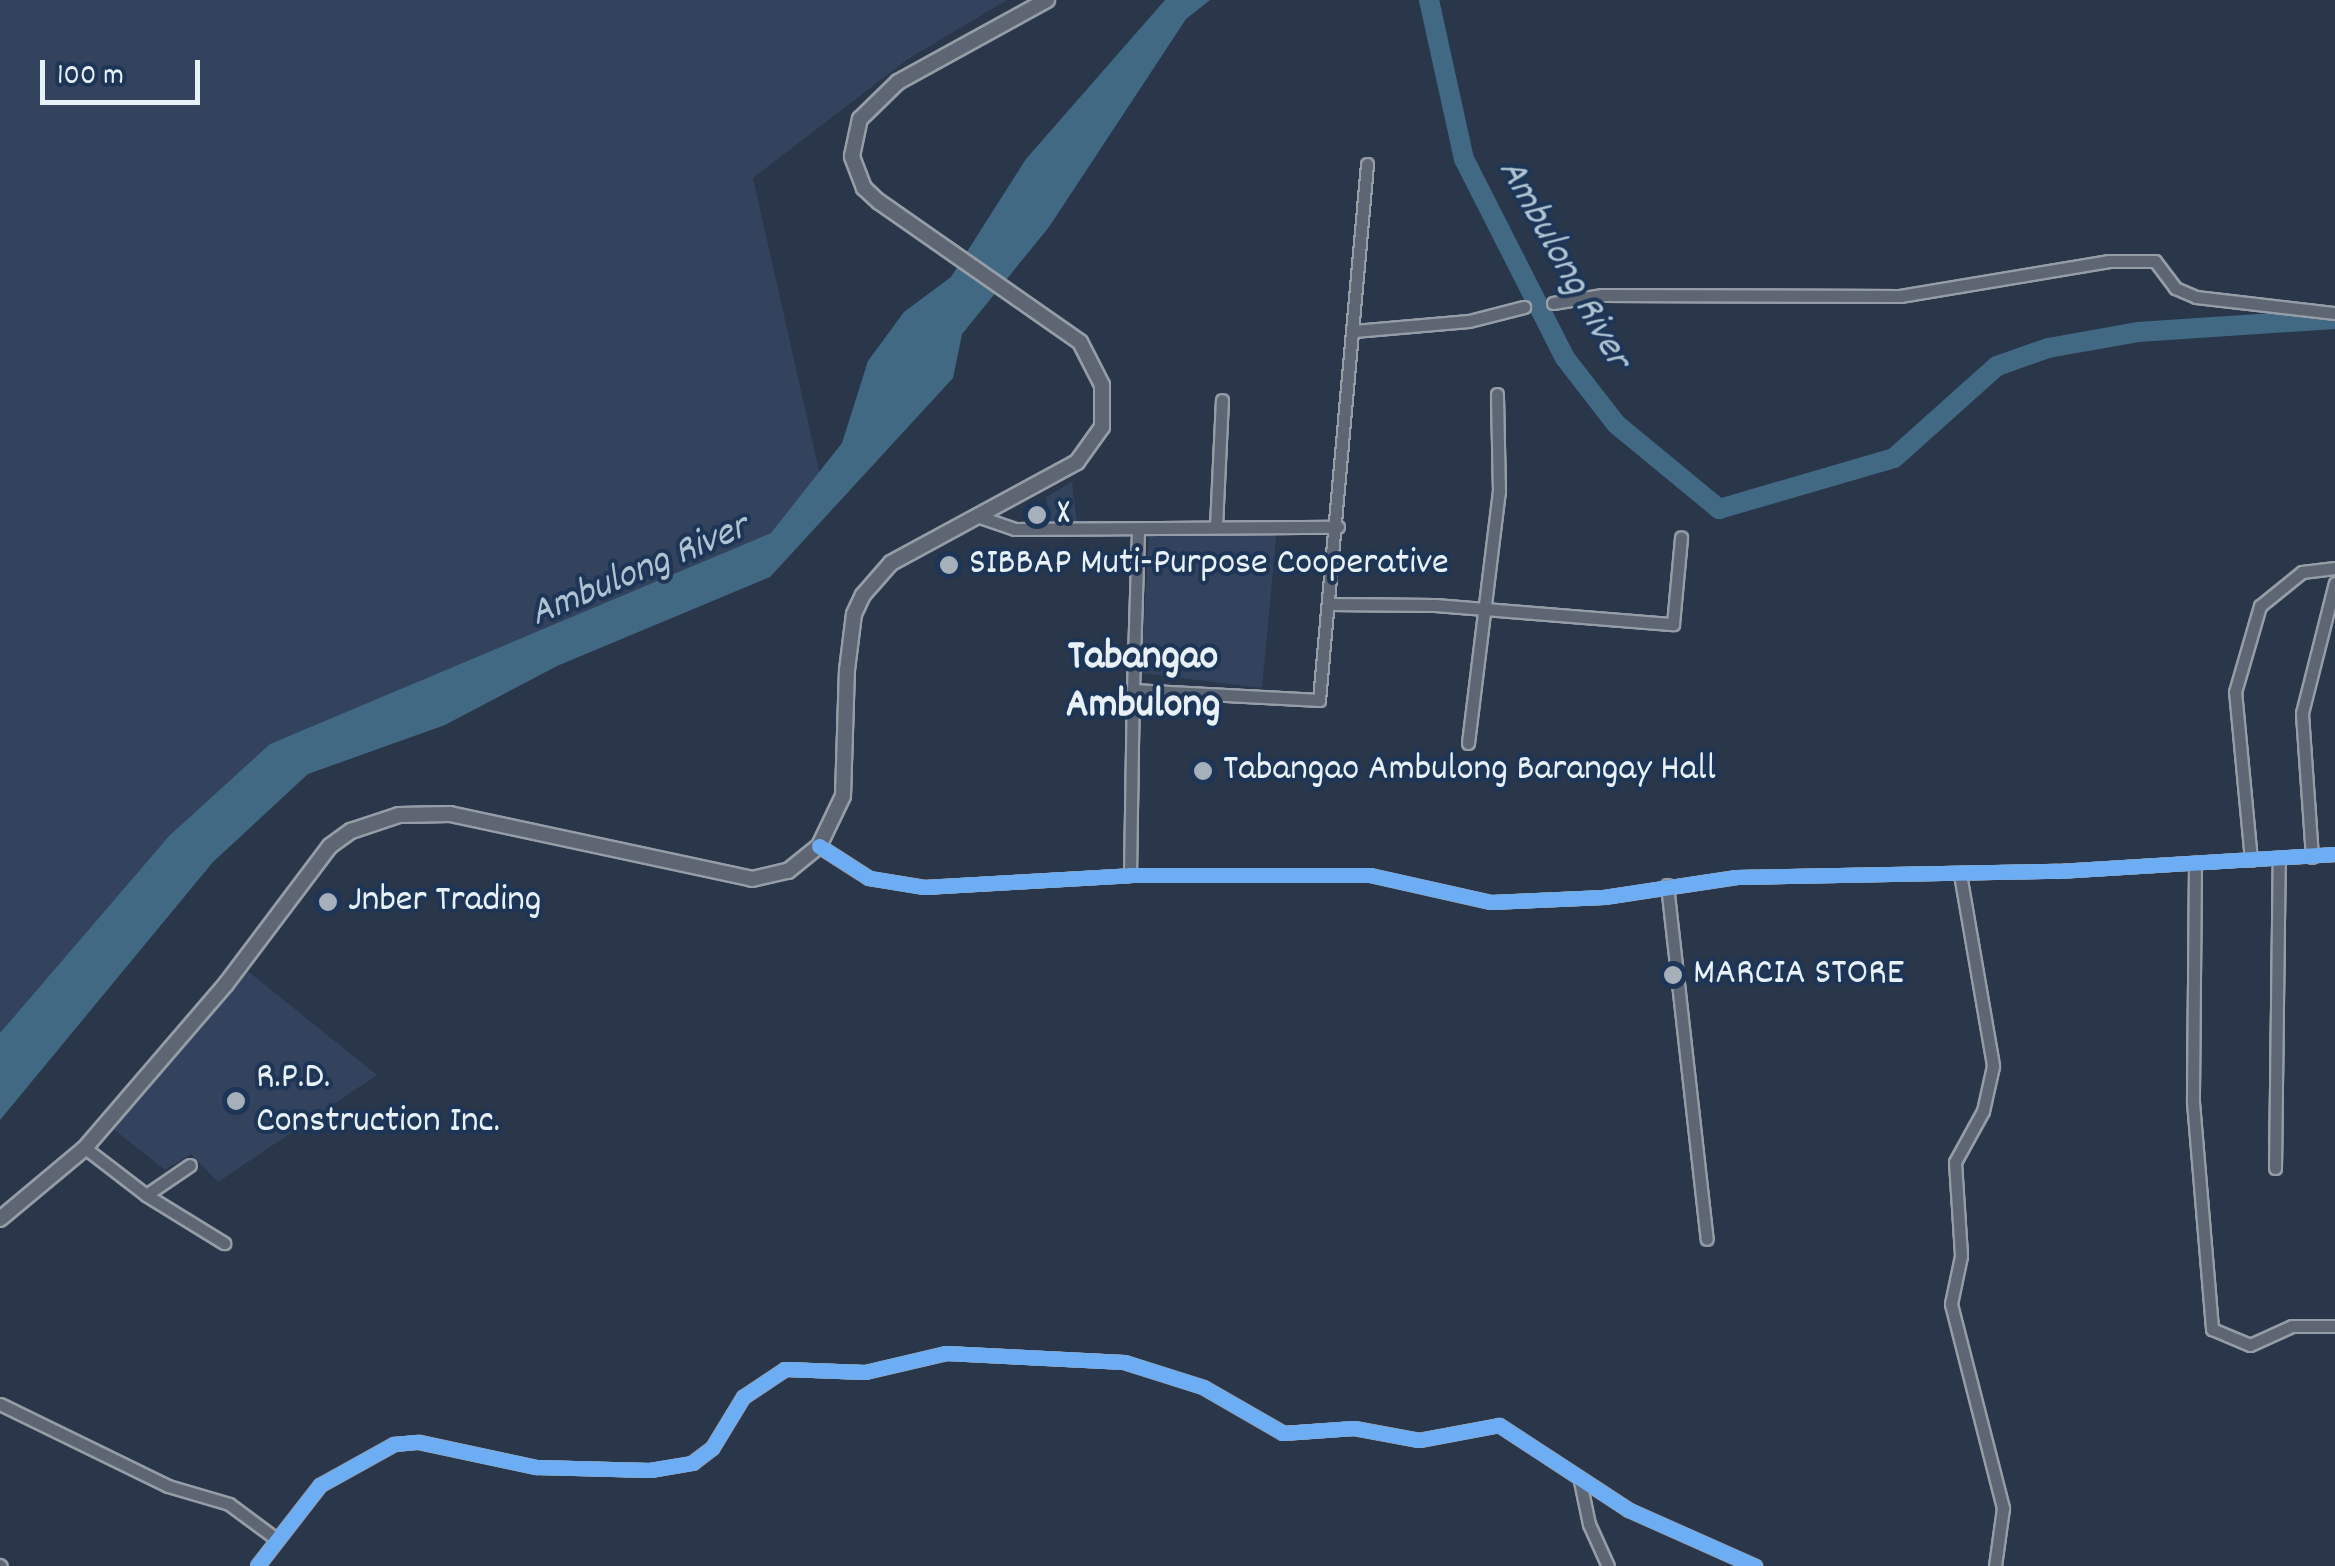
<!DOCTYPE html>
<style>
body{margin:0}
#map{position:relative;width:2335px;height:1566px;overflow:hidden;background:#2a374a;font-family:Dekko,sans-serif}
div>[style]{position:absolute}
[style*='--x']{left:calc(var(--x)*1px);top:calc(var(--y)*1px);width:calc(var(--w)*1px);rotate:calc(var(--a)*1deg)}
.built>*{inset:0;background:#33425d}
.water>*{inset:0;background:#416983}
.river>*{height:20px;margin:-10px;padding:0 10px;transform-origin:10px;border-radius:10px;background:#416983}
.roads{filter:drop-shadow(2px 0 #959da7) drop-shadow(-2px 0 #959da7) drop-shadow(0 2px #959da7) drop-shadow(0 -2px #959da7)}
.minor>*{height:11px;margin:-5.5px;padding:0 5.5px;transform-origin:5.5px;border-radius:5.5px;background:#5d6672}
.major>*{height:14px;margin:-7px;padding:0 7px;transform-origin:7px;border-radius:7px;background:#5d6672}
.cycleway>*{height:15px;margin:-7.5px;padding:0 7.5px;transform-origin:7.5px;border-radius:7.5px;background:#6dadf4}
.dots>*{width:28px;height:28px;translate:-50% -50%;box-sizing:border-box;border:5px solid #1d3557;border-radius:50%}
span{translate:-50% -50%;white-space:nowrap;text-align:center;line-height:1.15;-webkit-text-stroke:8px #1d3557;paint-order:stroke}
.poi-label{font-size:38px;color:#e8f1f8}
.left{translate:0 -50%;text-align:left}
.water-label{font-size:40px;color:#aec3d1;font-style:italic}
.quarter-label{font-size:42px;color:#e8f1f8;font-weight:700}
.scale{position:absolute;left:40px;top:60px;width:160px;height:45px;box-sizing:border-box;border:5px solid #e8f1f8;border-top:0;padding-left:12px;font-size:30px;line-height:35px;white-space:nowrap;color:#e8f1f8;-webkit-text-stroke:8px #1d3557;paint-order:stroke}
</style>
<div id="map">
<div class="built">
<i style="clip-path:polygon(0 0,1007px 0,908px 59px,753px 178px,820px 475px,771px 533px,270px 744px,169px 836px,0 1033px)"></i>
<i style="clip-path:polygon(1072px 482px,1077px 523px,1048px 523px,1046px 497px)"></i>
<i style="clip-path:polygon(1277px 527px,1262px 688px,1141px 673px,1149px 533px)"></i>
<i style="clip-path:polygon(244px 968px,377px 1075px,218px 1182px,191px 1154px,165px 1170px,112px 1128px)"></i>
</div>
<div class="water">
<i style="clip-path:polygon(1165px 0,1210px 0,1186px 19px,1049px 227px,962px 334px,953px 378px,770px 577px,557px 666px,445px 725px,308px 774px,213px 862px,0 1120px,0 1033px,169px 836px,270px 744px,771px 533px,842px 443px,868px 361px,904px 312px,951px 277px,1026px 159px)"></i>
</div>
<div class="river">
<i style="--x:1429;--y:0;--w:163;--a:77.6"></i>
<i style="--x:1464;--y:159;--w:223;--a:63.1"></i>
<i style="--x:1565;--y:358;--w:83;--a:52.3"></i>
<i style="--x:1616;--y:424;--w:134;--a:39.5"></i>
<i style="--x:1719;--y:509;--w:182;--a:-16.2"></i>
<i style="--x:1894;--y:458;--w:138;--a:-41.8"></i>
<i style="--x:1997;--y:366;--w:54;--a:-19.4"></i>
<i style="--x:2048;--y:348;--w:91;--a:-10.1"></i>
<i style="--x:2138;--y:332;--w:197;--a:-3.8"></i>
</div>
<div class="roads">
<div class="minor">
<i style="--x:1553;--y:303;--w:50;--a:-9.3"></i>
<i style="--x:1602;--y:295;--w:298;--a:0.2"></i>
<i style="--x:1900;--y:296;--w:212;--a:-9.5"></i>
<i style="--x:2109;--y:261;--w:46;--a:0"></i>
<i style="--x:2155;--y:261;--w:34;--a:53"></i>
<i style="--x:2175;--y:288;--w:23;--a:23"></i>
<i style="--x:2196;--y:297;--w:140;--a:6.6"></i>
<i style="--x:1354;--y:331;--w:115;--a:-5"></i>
<i style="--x:1469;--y:321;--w:57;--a:-14.3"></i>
<i style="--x:977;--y:516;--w:40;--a:18.9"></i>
<i style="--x:1015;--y:529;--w:323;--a:-0.4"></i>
<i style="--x:1216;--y:526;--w:126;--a:-87.3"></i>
<i style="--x:1329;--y:604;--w:106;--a:0.5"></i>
<i style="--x:1435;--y:605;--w:239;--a:4.6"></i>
<i style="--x:1673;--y:624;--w:87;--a:-84.7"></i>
<i style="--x:1133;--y:690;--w:159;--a:-88.2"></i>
<i style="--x:1468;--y:743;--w:253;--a:-83"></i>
<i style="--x:1499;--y:492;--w:98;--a:-91.2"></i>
<i style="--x:819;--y:846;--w:59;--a:32.6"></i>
<i style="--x:869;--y:878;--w:56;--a:9.3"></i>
<i style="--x:924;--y:887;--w:206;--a:-3.3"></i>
<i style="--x:1130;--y:875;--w:240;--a:0"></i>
<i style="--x:1370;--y:875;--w:124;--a:12.6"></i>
<i style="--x:1491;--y:902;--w:113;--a:-2.5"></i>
<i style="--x:1604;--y:897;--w:134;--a:-8.6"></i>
<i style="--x:1736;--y:877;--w:322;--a:-1.1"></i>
<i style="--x:2058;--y:871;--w:278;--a:-3.5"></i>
<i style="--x:2312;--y:857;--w:144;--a:-94"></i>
<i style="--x:2302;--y:713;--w:134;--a:-75.8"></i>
<i style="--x:2251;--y:860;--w:169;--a:-95.4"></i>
<i style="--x:2235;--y:692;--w:90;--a:-73.8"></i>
<i style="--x:2260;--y:606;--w:54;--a:-39"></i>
<i style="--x:2302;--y:572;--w:33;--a:-7"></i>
<i style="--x:2195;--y:865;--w:237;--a:90.5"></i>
<i style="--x:2193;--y:1102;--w:228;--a:85.2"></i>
<i style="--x:2212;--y:1329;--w:41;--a:22.8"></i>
<i style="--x:2250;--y:1345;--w:46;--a:-24.3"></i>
<i style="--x:2292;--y:1326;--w:43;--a:0"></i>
<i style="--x:1960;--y:874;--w:195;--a:80.2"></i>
<i style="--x:1993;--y:1066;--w:46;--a:102.5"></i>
<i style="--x:1983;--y:1111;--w:58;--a:118.8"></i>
<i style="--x:1955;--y:1162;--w:94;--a:86.3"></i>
<i style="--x:1961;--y:1256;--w:49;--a:101.8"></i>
<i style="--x:1951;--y:1304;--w:211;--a:75.7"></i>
<i style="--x:2003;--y:1508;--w:59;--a:97.9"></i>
<i style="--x:1130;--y:875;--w:185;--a:-89.1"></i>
<i style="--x:1133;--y:690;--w:186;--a:3.1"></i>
<i style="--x:1319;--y:700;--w:538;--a:-84.88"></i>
<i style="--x:1667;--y:885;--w:356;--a:83.6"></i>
<i style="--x:85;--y:1148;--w:77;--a:37.6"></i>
<i style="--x:146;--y:1195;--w:53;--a:-34.3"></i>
<i style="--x:2275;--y:1168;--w:307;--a:-89.3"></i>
<i style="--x:146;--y:1195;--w:92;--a:31.6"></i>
<i style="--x:0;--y:1404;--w:187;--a:26"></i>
<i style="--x:168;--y:1486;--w:64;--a:16.4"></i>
<i style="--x:229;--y:1504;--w:57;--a:36.5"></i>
<i style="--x:1580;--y:1481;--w:44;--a:78.2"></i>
<i style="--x:1589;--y:1524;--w:46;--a:65.7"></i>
<i style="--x:0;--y:1565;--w:1;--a:45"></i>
<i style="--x:257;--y:1566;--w:103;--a:-52.1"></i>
<i style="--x:320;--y:1485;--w:85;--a:-29"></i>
<i style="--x:394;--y:1444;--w:25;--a:-5"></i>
<i style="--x:419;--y:1442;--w:120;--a:12.1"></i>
<i style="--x:536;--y:1467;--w:114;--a:1.5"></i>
<i style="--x:650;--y:1470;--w:43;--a:-9.5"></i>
<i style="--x:692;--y:1463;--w:25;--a:-37"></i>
<i style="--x:712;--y:1448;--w:60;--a:-58.7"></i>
<i style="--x:743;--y:1397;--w:50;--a:-33.7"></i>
<i style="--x:785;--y:1369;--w:80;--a:2.1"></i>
<i style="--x:865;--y:1372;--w:83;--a:-13.2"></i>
<i style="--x:946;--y:1353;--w:178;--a:2.9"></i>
<i style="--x:1124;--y:1362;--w:83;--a:17.6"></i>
<i style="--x:1203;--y:1387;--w:92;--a:29.9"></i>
<i style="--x:1283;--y:1433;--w:71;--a:-4"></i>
<i style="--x:1354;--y:1428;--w:66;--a:10.5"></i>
<i style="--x:1419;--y:1440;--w:81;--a:-10.6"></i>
<i style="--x:1499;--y:1425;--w:155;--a:33.2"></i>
<i style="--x:1629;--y:1510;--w:138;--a:24"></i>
</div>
<div class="major">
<i style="--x:0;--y:1219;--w:111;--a:-39.9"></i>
<i style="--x:85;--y:1148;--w:216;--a:-49.3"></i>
<i style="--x:226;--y:984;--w:173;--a:-53"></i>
<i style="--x:330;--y:846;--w:26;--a:-36"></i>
<i style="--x:351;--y:831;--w:51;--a:-18.4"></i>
<i style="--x:399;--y:815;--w:51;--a:-1.1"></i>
<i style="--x:450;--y:814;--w:309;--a:12.1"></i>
<i style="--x:752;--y:879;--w:37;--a:-13"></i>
<i style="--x:788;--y:871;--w:40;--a:-39"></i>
<i style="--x:819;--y:846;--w:55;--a:-64.4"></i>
<i style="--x:843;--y:796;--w:126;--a:-88.2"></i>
<i style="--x:847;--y:670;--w:56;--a:-82.9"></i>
<i style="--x:854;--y:614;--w:21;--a:-65"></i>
<i style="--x:863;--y:595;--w:43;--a:-48.8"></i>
<i style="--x:891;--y:563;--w:212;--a:-28.5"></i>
<i style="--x:1077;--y:462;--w:43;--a:-54.5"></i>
<i style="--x:1102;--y:427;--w:42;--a:-90"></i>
<i style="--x:1102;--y:385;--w:48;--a:-117.1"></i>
<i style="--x:1080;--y:342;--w:245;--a:-145.1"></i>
<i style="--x:879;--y:202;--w:21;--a:-137"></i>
<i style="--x:864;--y:188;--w:34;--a:-111"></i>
<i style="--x:852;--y:156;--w:38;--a:-78"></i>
<i style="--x:860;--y:119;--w:53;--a:-44.2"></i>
<i style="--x:898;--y:82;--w:170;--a:-28.8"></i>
</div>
</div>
<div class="cycleway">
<i style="--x:819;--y:846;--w:59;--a:32.6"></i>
<i style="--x:869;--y:878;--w:56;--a:9.3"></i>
<i style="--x:924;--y:887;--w:206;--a:-3.3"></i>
<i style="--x:1130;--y:875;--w:240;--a:0"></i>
<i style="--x:1370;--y:875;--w:124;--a:12.6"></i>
<i style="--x:1491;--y:902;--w:113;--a:-2.5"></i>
<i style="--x:1604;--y:897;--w:134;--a:-8.6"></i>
<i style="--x:1736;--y:877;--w:322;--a:-1.1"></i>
<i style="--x:2058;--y:871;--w:278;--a:-3.5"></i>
<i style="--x:257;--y:1566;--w:103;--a:-52.1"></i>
<i style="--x:320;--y:1485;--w:85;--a:-29"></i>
<i style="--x:394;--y:1444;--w:25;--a:-5"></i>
<i style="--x:419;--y:1442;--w:120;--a:12.1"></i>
<i style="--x:536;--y:1467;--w:114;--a:1.5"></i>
<i style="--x:650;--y:1470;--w:43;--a:-9.5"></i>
<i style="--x:692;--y:1463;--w:25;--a:-37"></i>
<i style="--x:712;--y:1448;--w:60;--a:-58.7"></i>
<i style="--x:743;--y:1397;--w:50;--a:-33.7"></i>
<i style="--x:785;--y:1369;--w:80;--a:2.1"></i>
<i style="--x:865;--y:1372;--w:83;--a:-13.2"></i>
<i style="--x:946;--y:1353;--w:178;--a:2.9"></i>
<i style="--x:1124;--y:1362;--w:83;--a:17.6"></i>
<i style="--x:1203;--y:1387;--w:92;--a:29.9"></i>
<i style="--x:1283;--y:1433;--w:71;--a:-4"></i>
<i style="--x:1354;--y:1428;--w:66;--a:10.5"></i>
<i style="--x:1419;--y:1440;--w:81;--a:-10.6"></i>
<i style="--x:1499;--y:1425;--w:155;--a:33.2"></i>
<i style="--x:1629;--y:1510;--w:138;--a:24"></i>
</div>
<div class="dots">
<i style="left:1037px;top:515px;background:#a6b0bb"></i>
<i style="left:949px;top:565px;background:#a6b0bb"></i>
<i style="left:1203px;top:771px;background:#a6b0bb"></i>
<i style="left:328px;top:902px;background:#a6b0bb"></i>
<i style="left:1673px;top:975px;background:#a6b0bb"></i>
<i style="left:236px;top:1101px;background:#a6b0bb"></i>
</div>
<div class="poi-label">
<span class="left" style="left:1057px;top:515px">X</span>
<span class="left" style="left:969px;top:565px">SIBBAP Muti-Purpose Cooperative</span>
<span class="left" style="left:1223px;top:771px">Tabangao Ambulong Barangay Hall</span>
<span class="left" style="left:348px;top:902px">Jnber Trading</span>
<span class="left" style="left:1693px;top:975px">MARCIA STORE</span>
<span class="left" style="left:256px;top:1101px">R.P.D.<br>Construction Inc.</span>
</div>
<div class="water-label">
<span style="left:1562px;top:265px;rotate:61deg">Ambulong River</span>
<span style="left:640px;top:573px;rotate:-23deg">Ambulong River</span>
</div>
<div class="quarter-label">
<span style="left:1143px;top:683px">Tabangao<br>Ambulong</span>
</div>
<div class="scale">100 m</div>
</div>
